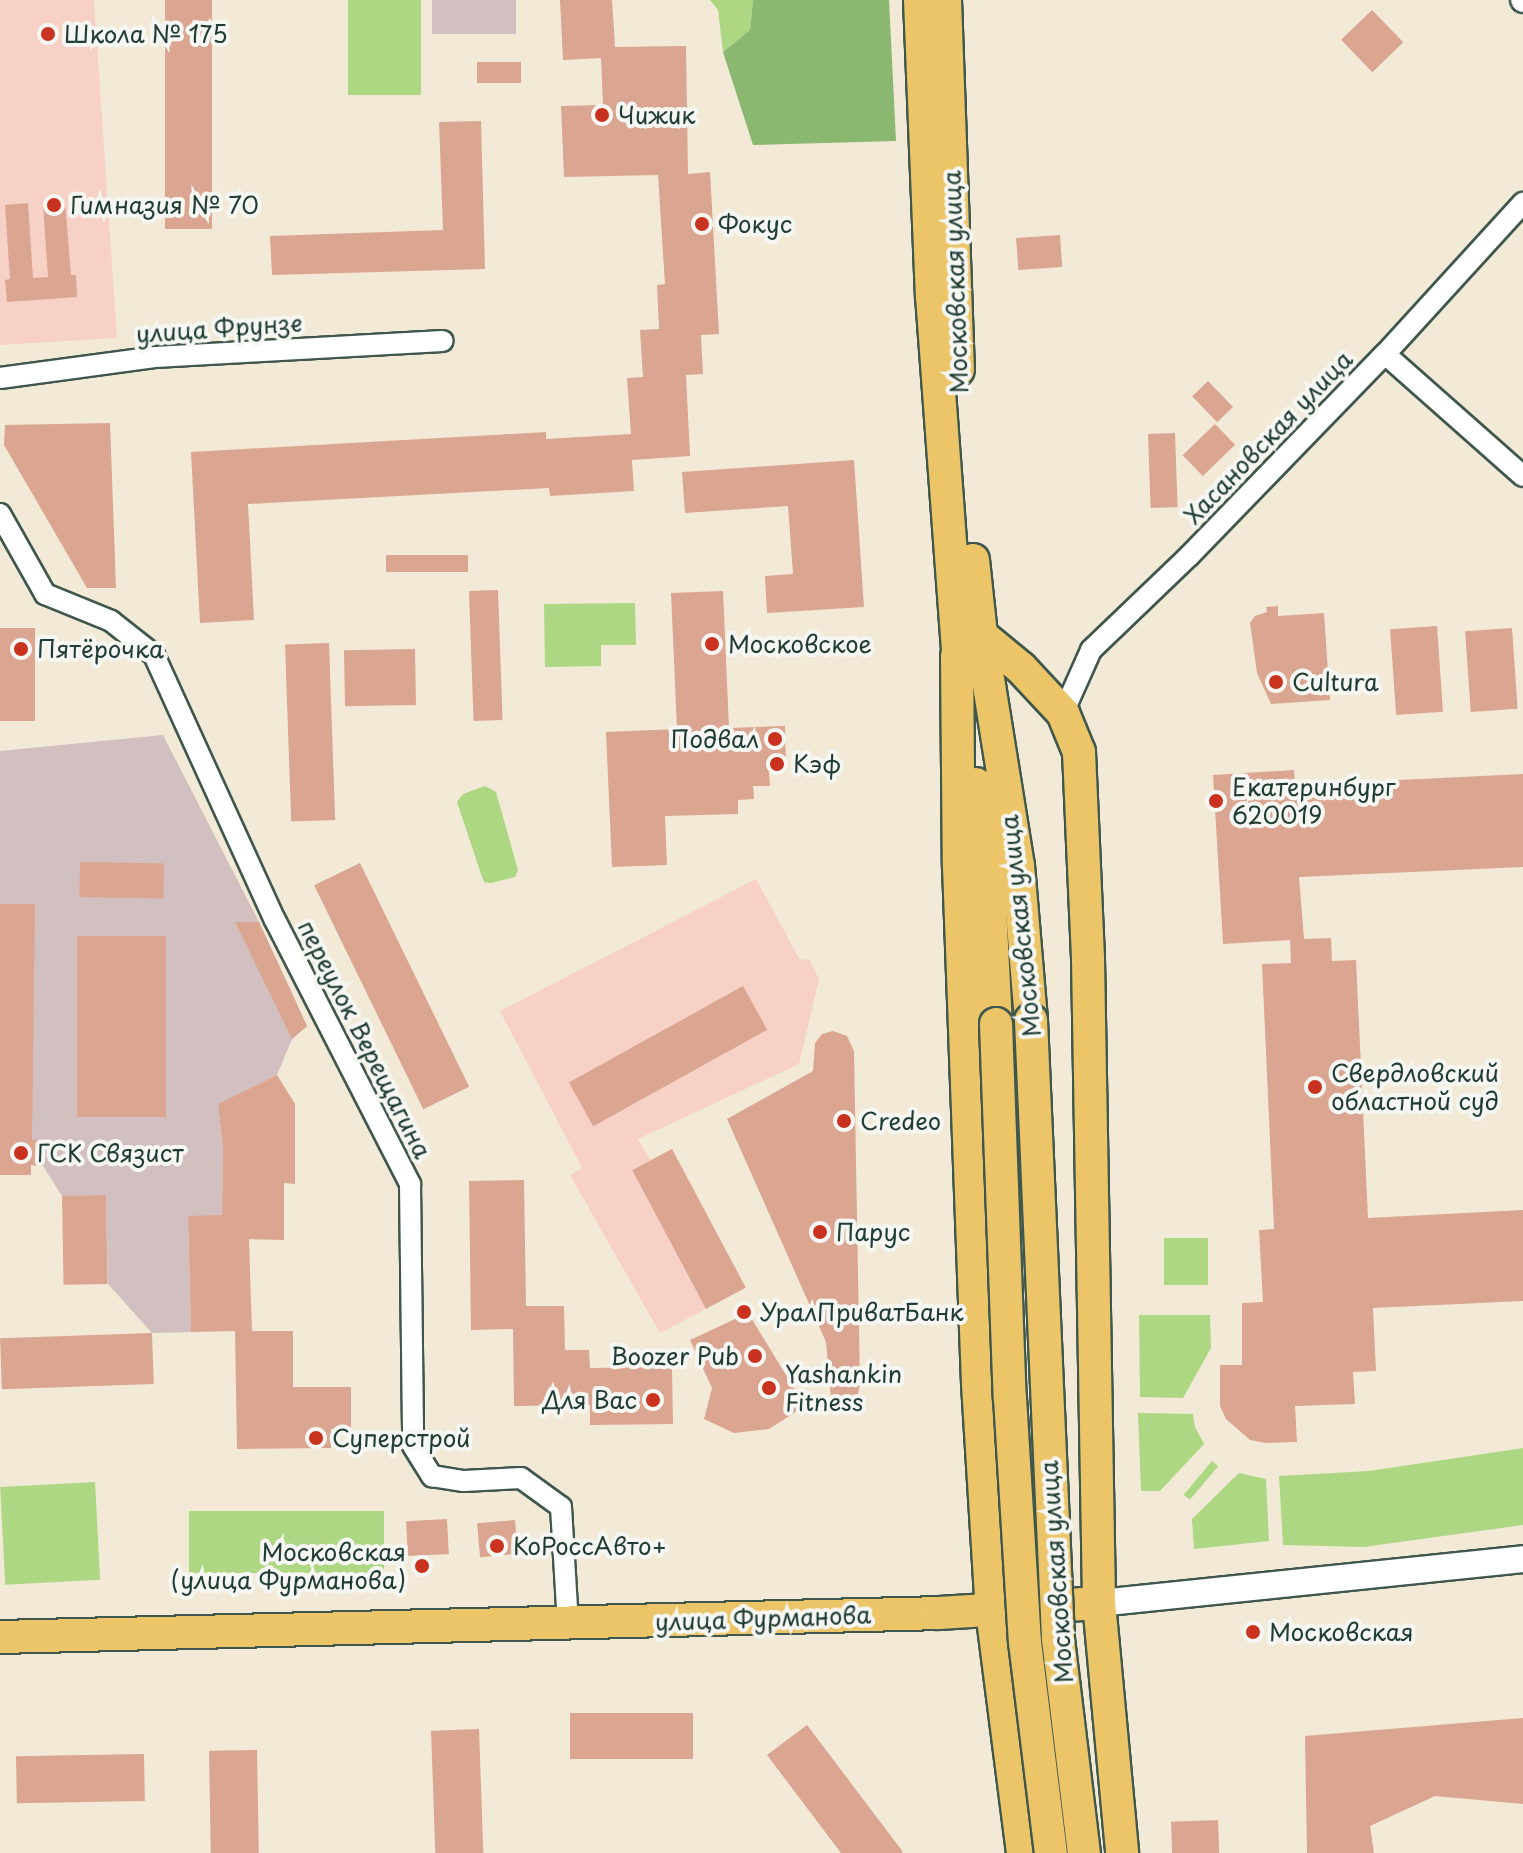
<!DOCTYPE html>
<meta charset="utf-8">
<style>
body{margin:0}
#map{position:relative;width:1523px;height:1853px;overflow:hidden;background:#f2ead7;font-family:"Playpen Sans",sans-serif}
div>[style]{position:absolute}
[style*='--x']{left:calc(var(--x)*1px);top:calc(var(--y)*1px);width:calc(var(--w)*1px);rotate:calc(var(--a)*1deg)}
.built>*{inset:0;background:#f7d1c6}
.industrial>*{inset:0;background:#d2bfbf;transform-origin:0 0}
.green>*{inset:0;background:#add783;transform-origin:0 0}
.forest>*{inset:0;background:#8ab871}
.building>*{inset:0;background:#daa591;transform-origin:0 0}
.roads{filter:drop-shadow(2px 0 #3f574c) drop-shadow(-2px 0 #3f574c) drop-shadow(0 2px #3f574c) drop-shadow(0 -2px #3f574c)}
.minor>*{height:20px;margin:-10px;padding:0 10px;transform-origin:10px;border-radius:10px;background:#fff}
.tertiary>*{height:26px;margin:-13px;padding:0 13px;transform-origin:13px;border-radius:13px;background:#fff}
.primary>*{height:32px;margin:-16px;padding:0 16px;transform-origin:16px;border-radius:16px;background:#ecc569}
.bridges{filter:drop-shadow(2px 0 #3f574c) drop-shadow(-2px 0 #3f574c) drop-shadow(0 2px #3f574c) drop-shadow(0 -2px #3f574c)}
.primary-bridge>*{height:32px;margin:-16px;padding:0 16px;transform-origin:16px;border-radius:16px;background:#ecc569}
.dots>*{width:22px;height:22px;translate:-50% -50%;box-sizing:border-box;border:4px solid #f6f6f2;border-radius:50%}
span{translate:-50% -50%;white-space:nowrap;text-align:center;line-height:1.15;-webkit-text-stroke:8px #f6f6f2;paint-order:stroke}
.poi-label{font-size:24px;color:#1f3d34}
.left{translate:0 -50%;text-align:left}
.right{translate:-100% -50%;text-align:right}
.street-label{font-size:24px;color:#1f3d34}
</style>
<div id="map">
<div class="built">
<i style="clip-path:polygon(0 0,94px 0,117px 338px,0 345px)"></i>
<i style="clip-path:polygon(756px 879px,800px 960px,809px 959px,819px 979px,799px 1064px,638px 1139px,650px 1160px,672px 1149px,746px 1288px,660px 1333px,570px 1175px,582px 1168px,500px 1011px)"></i>
</div>
<div class="industrial">
<i style="left:432px;top:0;width:84px;height:34px"></i>
<i style="clip-path:polygon(163px 735px,259px 922px,307px 1026px,292px 1039px,277px 1075px,218px 1104px,223px 1149px,222px 1215px,188px 1217px,191px 1332px,152px 1333px,108px 1284px,106px 1195px,62px 1196px,43px 1166px,31px 1165px,31px 1175px,0 1175px,0 751px)"></i>
</div>
<div class="green">
<i style="left:348px;top:0;width:73px;height:95px"></i>
<i style="clip-path:polygon(710px 0,753px 0,750px 30px,723px 52px,718px 10px)"></i>
<i style="clip-path:polygon(635px 603px,636px 645px,601px 645px,601px 666px,545px 667px,544px 604px)"></i>
<i style="clip-path:polygon(485px 786px,496px 792px,518px 870px,515px 877px,491px 883px,484px 882px,482px 877px,457px 802px,463px 794px)"></i>
<i style="left:1164px;top:1238px;width:44px;height:47px"></i>
<i style="clip-path:polygon(1139px 1315px,1210px 1315px,1211px 1348px,1183px 1398px,1140px 1397px)"></i>
<i style="clip-path:polygon(1138px 1413px,1193px 1414px,1195px 1427px,1204px 1444px,1160px 1491px,1141px 1491px)"></i>
<i style="clip-path:polygon(1523px 1448px,1523px 1525px,1364px 1547px,1283px 1545px,1279px 1476px,1369px 1471px)"></i>
<i style="left:1212px;top:1461px;width:8px;height:44px;rotate:40deg"></i>
<i style="clip-path:polygon(1239px 1473px,1266px 1479px,1269px 1541px,1194px 1549px,1192px 1519px)"></i>
<i style="left:95px;top:1482px;width:98px;height:95px;rotate:87deg"></i>
<i style="left:384px;top:1511px;width:62px;height:195px;rotate:90deg"></i>
</div>
<div class="forest">
<i style="clip-path:polygon(753px 0,889px 0,896px 141px,753px 145px,723px 52px,750px 30px)"></i>
</div>
<div class="building">
<i style="left:165px;top:0;width:47px;height:229px"></i>
<i style="clip-path:polygon(560px 0,612px 0,615px 47px,686px 46px,688px 174px,710px 172px,719px 334px,701px 335px,703px 374px,686px 375px,690px 456px,632px 460px,634px 491px,550px 496px,549px 488px,248px 504px,254px 620px,200px 623px,191px 452px,546px 432px,546px 439px,631px 434px,627px 378px,643px 377px,640px 330px,659px 329px,657px 285px,665px 284px,658px 175px,564px 177px,561px 106px,603px 105px,601px 58px,563px 60px)"></i>
<i style="left:1372px;top:10px;width:45px;height:43px;rotate:46deg"></i>
<i style="left:477px;top:62px;width:44px;height:21px"></i>
<i style="clip-path:polygon(481px 121px,485px 269px,272px 275px,270px 236px,443px 230px,439px 122px)"></i>
<i style="clip-path:polygon(65px 202px,71px 275px,76px 275px,77px 297px,7px 302px,5px 280px,10px 279px,5px 205px,28px 203px,33px 278px,48px 277px,43px 204px)"></i>
<i style="left:1060px;top:235px;width:32px;height:44px;rotate:86deg"></i>
<i style="left:1208px;top:381px;width:36px;height:22px;rotate:46deg"></i>
<i style="clip-path:polygon(110px 423px,116px 588px,87px 588px,4px 445px,5px 425px)"></i>
<i style="left:1215px;top:424px;width:29px;height:45px;rotate:46deg"></i>
<i style="left:1175px;top:433px;width:74px;height:27px;rotate:88deg"></i>
<i style="clip-path:polygon(854px 460px,864px 607px,767px 613px,765px 576px,793px 574px,788px 506px,685px 513px,682px 472px)"></i>
<i style="left:468px;top:555px;width:17px;height:82px;rotate:90deg"></i>
<i style="left:498px;top:590px;width:130px;height:29px;rotate:88deg"></i>
<i style="clip-path:polygon(723px 591px,729px 728px,785px 726px,786px 771px,769px 772px,770px 786px,753px 786px,754px 799px,738px 800px,738px 814px,665px 816px,667px 865px,612px 867px,606px 732px,677px 729px,671px 593px)"></i>
<i style="clip-path:polygon(1278px 606px,1278px 616px,1324px 613px,1330px 700px,1271px 704px,1257px 673px,1250px 623px,1255px 616px,1267px 612px,1266px 607px)"></i>
<i style="left:1437px;top:626px;width:86px;height:47px;rotate:86deg"></i>
<i style="left:0;top:628px;width:35px;height:93px"></i>
<i style="left:1512px;top:628px;width:81px;height:47px;rotate:86deg"></i>
<i style="left:329px;top:643px;width:177px;height:44px;rotate:88deg"></i>
<i style="left:415px;top:649px;width:56px;height:71px;rotate:89deg"></i>
<i style="clip-path:polygon(1294px 770px,1295px 785px,1523px 774px,1523px 867px,1299px 877px,1304px 939px,1331px 938px,1332px 961px,1356px 960px,1368px 1218px,1523px 1210px,1523px 1301px,1373px 1308px,1376px 1371px,1353px 1372px,1355px 1404px,1295px 1406px,1297px 1442px,1266px 1443px,1250px 1440px,1226px 1419px,1220px 1406px,1220px 1365px,1242px 1365px,1242px 1303px,1263px 1302px,1259px 1230px,1274px 1229px,1262px 964px,1291px 963px,1290px 940px,1223px 944px,1213px 775px)"></i>
<i style="left:80px;top:862px;width:84px;height:35px;rotate:1deg"></i>
<i style="left:360px;top:863px;width:249px;height:51px;rotate:64deg"></i>
<i style="clip-path:polygon(0 904px,35px 904px,32px 1140px,43px 1140px,43px 1166px,31px 1165px,31px 1175px,0 1175px)"></i>
<i style="clip-path:polygon(235px 922px,259px 922px,307px 1026px,292px 1039px)"></i>
<i style="left:166px;top:936px;width:181px;height:89px;rotate:90deg"></i>
<i style="left:743px;top:986px;width:50px;height:199px;rotate:61deg"></i>
<i style="clip-path:polygon(833px 1031px,847px 1036px,854px 1051px,860px 1384px,857px 1399px,846px 1406px,839px 1406px,831px 1398px,826px 1342px,727px 1119px,813px 1071px,815px 1043px,822px 1034px)"></i>
<i style="clip-path:polygon(277px 1075px,295px 1104px,295px 1184px,284px 1183px,284px 1240px,249px 1239px,252px 1331px,293px 1331px,293px 1387px,351px 1387px,351px 1428px,331px 1429px,331px 1448px,237px 1449px,235px 1331px,191px 1332px,188px 1216px,222px 1215px,223px 1149px,218px 1104px)"></i>
<i style="left:672px;top:1149px;width:157px;height:45px;rotate:62deg"></i>
<i style="clip-path:polygon(524px 1180px,526px 1306px,564px 1306px,565px 1350px,589px 1350px,590px 1368px,672px 1367px,673px 1424px,590px 1425px,590px 1405px,514px 1406px,513px 1329px,471px 1330px,469px 1181px)"></i>
<i style="left:106px;top:1195px;width:89px;height:44px;rotate:89deg"></i>
<i style="clip-path:polygon(748px 1313px,805px 1406px,769px 1429px,734px 1433px,704px 1419px,712px 1388px,690px 1340px)"></i>
<i style="left:152px;top:1333px;width:51px;height:152px;rotate:88deg"></i>
<i style="left:447px;top:1519px;width:35px;height:41px;rotate:87deg"></i>
<i style="left:515px;top:1520px;width:34px;height:38px;rotate:85deg"></i>
<i style="left:570px;top:1713px;width:123px;height:46px"></i>
<i style="clip-path:polygon(1523px 1718px,1523px 1804px,1435px 1796px,1370px 1826px,1374px 1853px,1307px 1853px,1305px 1736px)"></i>
<i style="clip-path:polygon(807px 1725px,903px 1852px,901px 1853px,841px 1853px,767px 1755px)"></i>
<i style="left:479px;top:1729px;width:124px;height:48px;rotate:88deg"></i>
<i style="left:257px;top:1750px;width:103px;height:48px;rotate:89deg"></i>
<i style="left:144px;top:1754px;width:47px;height:128px;rotate:89deg"></i>
<i style="left:1218px;top:1820px;width:33px;height:47px;rotate:88deg"></i>
</div>
<div class="roads">
<div class="minor">
<i style="--x:1521;--y:0;--w:3;--a:45"></i>
<i style="--x:1385;--y:354;--w:184;--a:41.5"></i>
<i style="--x:0;--y:378;--w:156;--a:-7.7"></i>
<i style="--x:155;--y:357;--w:288;--a:-3.2"></i>
<i style="--x:0;--y:514;--w:92;--a:60.6"></i>
<i style="--x:45;--y:594;--w:71;--a:22.2"></i>
<i style="--x:111;--y:621;--w:55;--a:38.3"></i>
<i style="--x:154;--y:655;--w:291;--a:65.5"></i>
<i style="--x:275;--y:920;--w:297;--a:62.9"></i>
<i style="--x:410;--y:1184;--w:262;--a:89.3"></i>
<i style="--x:413;--y:1446;--w:36;--a:58"></i>
<i style="--x:432;--y:1476;--w:32;--a:9"></i>
<i style="--x:464;--y:1481;--w:57;--a:-3"></i>
<i style="--x:521;--y:1478;--w:49;--a:35.9"></i>
<i style="--x:561;--y:1507;--w:117;--a:86.6"></i>
<i style="--x:1063;--y:713;--w:69;--a:-66"></i>
<i style="--x:1091;--y:650;--w:136;--a:-43.8"></i>
<i style="--x:1189;--y:556;--w:281;--a:-45.9"></i>
<i style="--x:1385;--y:354;--w:205;--a:-47.6"></i>
</div>
<div class="tertiary">
<i style="--x:1099;--y:1603;--w:426;--a:-5.9"></i>
</div>
<div class="primary">
<i style="--x:920;--y:0;--w:296;--a:87.7"></i>
<i style="--x:932;--y:296;--w:380;--a:85.8"></i>
<i style="--x:945;--y:0;--w:370;--a:88"></i>
<i style="--x:973;--y:560;--w:75;--a:83.9"></i>
<i style="--x:981;--y:635;--w:233;--a:80.9"></i>
<i style="--x:1018;--y:865;--w:156;--a:85.2"></i>
<i style="--x:981;--y:635;--w:52;--a:39.5"></i>
<i style="--x:1021;--y:668;--w:62;--a:47"></i>
<i style="--x:1063;--y:713;--w:42;--a:67.7"></i>
<i style="--x:1079;--y:752;--w:206;--a:87.5"></i>
<i style="--x:1088;--y:958;--w:645;--a:89.02"></i>
<i style="--x:1099;--y:1603;--w:251;--a:84.7"></i>
<i style="--x:957;--y:656;--w:210;--a:89.5"></i>
<i style="--x:959;--y:866;--w:518;--a:87.9"></i>
<i style="--x:978;--y:1384;--w:227;--a:86.5"></i>
<i style="--x:992;--y:1611;--w:244;--a:82.7"></i>
<i style="--x:976;--y:784;--w:84;--a:81.8"></i>
<i style="--x:988;--y:867;--w:157;--a:87.1"></i>
<i style="--x:0;--y:1637;--w:939;--a:-1.46"></i>
<i style="--x:939;--y:1613;--w:160;--a:-3.6"></i>
</div>
</div>
<div class="bridges">
<div class="primary-bridge">
<i style="--x:1031;--y:1020;--w:620;--a:87.5"></i>
<i style="--x:1058;--y:1639;--w:216;--a:83.1"></i>
<i style="--x:996;--y:1024;--w:374;--a:87.9"></i>
<i style="--x:1010;--y:1398;--w:244;--a:86.5"></i>
<i style="--x:1025;--y:1642;--w:213;--a:83"></i>
</div>
</div>
<div class="dots">
<i style="left:48px;top:34px;background:#c8321e"></i>
<i style="left:602px;top:115px;background:#c8321e"></i>
<i style="left:54px;top:205px;background:#c8321e"></i>
<i style="left:702px;top:224px;background:#c8321e"></i>
<i style="left:712px;top:644px;background:#c8321e"></i>
<i style="left:21px;top:649px;background:#c8321e"></i>
<i style="left:1276px;top:682px;background:#c8321e"></i>
<i style="left:775px;top:739px;background:#c8321e"></i>
<i style="left:777px;top:764px;background:#c8321e"></i>
<i style="left:1216px;top:801px;background:#c8321e"></i>
<i style="left:1315px;top:1087px;background:#c8321e"></i>
<i style="left:844px;top:1121px;background:#c8321e"></i>
<i style="left:21px;top:1153px;background:#c8321e"></i>
<i style="left:820px;top:1232px;background:#c8321e"></i>
<i style="left:744px;top:1312px;background:#c8321e"></i>
<i style="left:755px;top:1356px;background:#c8321e"></i>
<i style="left:769px;top:1388px;background:#c8321e"></i>
<i style="left:653px;top:1400px;background:#c8321e"></i>
<i style="left:316px;top:1438px;background:#c8321e"></i>
<i style="left:497px;top:1546px;background:#c8321e"></i>
<i style="left:422px;top:1566px;background:#c8321e"></i>
<i style="left:1253px;top:1632px;background:#c8321e"></i>
</div>
<div class="poi-label">
<span class="left" style="left:64px;top:34px">Школа № 175</span>
<span class="left" style="left:618px;top:115px">Чижик</span>
<span class="left" style="left:70px;top:205px">Гимназия № 70</span>
<span class="left" style="left:718px;top:224px">Фокус</span>
<span class="left" style="left:728px;top:644px">Московское</span>
<span class="left" style="left:37px;top:649px">Пятёрочка</span>
<span class="left" style="left:1292px;top:682px">Cultura</span>
<span class="right" style="left:759px;top:739px">Подвал</span>
<span class="left" style="left:793px;top:764px">Кэф</span>
<span class="left" style="left:1232px;top:801px">Екатеринбург<br>620019</span>
<span class="left" style="left:1331px;top:1087px">Свердловский<br>областной суд</span>
<span class="left" style="left:860px;top:1121px">Credeo</span>
<span class="left" style="left:37px;top:1153px">ГСК Связист</span>
<span class="left" style="left:836px;top:1232px">Парус</span>
<span class="left" style="left:760px;top:1312px">УралПриватБанк</span>
<span class="right" style="left:739px;top:1356px">Boozer Pub</span>
<span class="left" style="left:785px;top:1388px">Yashankin<br>Fitness</span>
<span class="right" style="left:637px;top:1400px">Для Вас</span>
<span class="left" style="left:332px;top:1438px">Суперстрой</span>
<span class="left" style="left:513px;top:1546px">КоРоссАвто+</span>
<span class="right" style="left:406px;top:1566px">Московская<br>(улица Фурманова)</span>
<span class="left" style="left:1269px;top:1632px">Московская</span>
</div>
<div class="street-label">
<span style="left:955px;top:282px;rotate:-92deg">Московская улица</span>
<span style="left:219px;top:328px;rotate:-4deg">улица Фрунзе</span>
<span style="left:1268px;top:437px;rotate:-46deg">Хасановская улица</span>
<span style="left:1020px;top:926px;rotate:-96deg">Московская улица</span>
<span style="left:365px;top:1039px;rotate:63deg">переулок Верещагина</span>
<span style="left:1056px;top:1572px;rotate:-94deg">Московская улица</span>
<span style="left:763px;top:1618px;rotate:-2deg">улица Фурманова</span>
</div>
</div>
